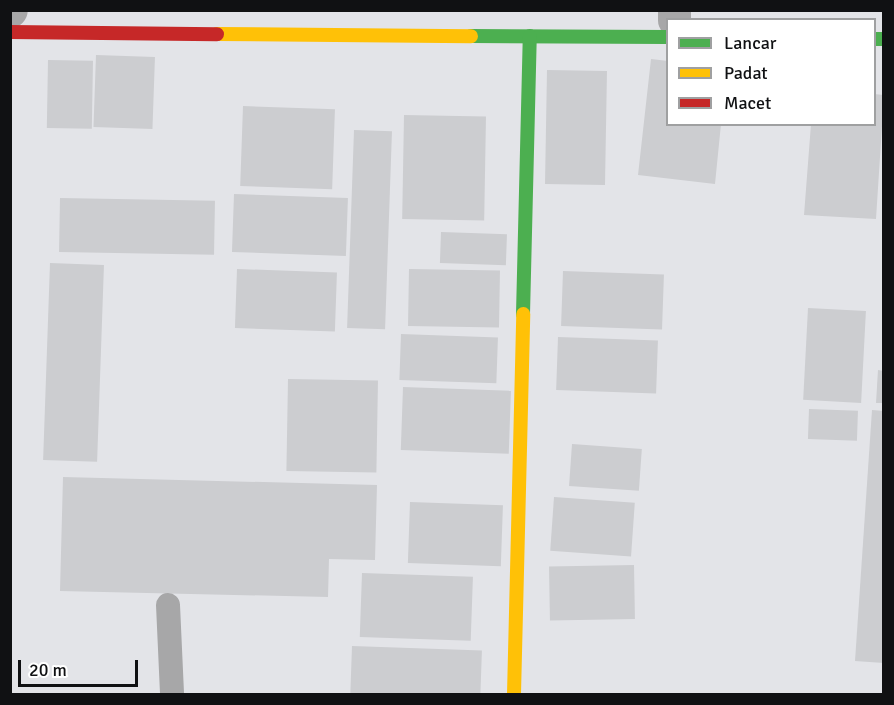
<!DOCTYPE html>
<style>
body{margin:0}
#map{position:relative;width:894px;height:705px;overflow:hidden;background:#e3e4e8;font-family:Signika,sans-serif}
div>[style]{position:absolute}
[style*='--x']{left:calc(var(--x)*1px);top:calc(var(--y)*1px);width:calc(var(--w)*1px);rotate:calc(var(--a)*1deg)}
.building>*{inset:0;background:#cccdd0;transform-origin:0 0}
.lane>*{height:24px;margin:-12px;padding:0 12px;transform-origin:12px;border-radius:12px;background:#a7a7a8}
.street>*{height:33px;margin:-16.5px;padding:0 16.5px;transform-origin:16.5px;border-radius:16.5px;background:#a7a7a8}
.fast>*{height:14px;margin:-7px;padding:0 7px;transform-origin:7px;border-radius:7px;background:#4caf50}
.slow>*{height:14px;margin:-7px;padding:0 7px;transform-origin:7px;border-radius:7px;background:#ffc107}
.jam>*{height:14px;margin:-7px;padding:0 7px;transform-origin:7px;border-radius:7px;background:#c62828}
span{translate:-50% -50%;white-space:nowrap;text-align:center;line-height:1.15;-webkit-text-stroke:6px #fff;paint-order:stroke}
.frame{position:absolute;inset:0;border:12px solid #101113;pointer-events:none}
.legend{position:absolute;left:666px;top:18px;width:210px;height:108px;box-sizing:border-box;background:#fff;border:2px solid #9fa0a1;margin:0;padding:8px 10px;list-style:none;font-size:18px;color:#101113}
.legend li{display:flex;align-items:center;gap:12px;height:30px}
.legend b{width:30px;border:2px solid #9fa0a1}
.scale{position:absolute;left:18px;top:660px;width:120px;height:27px;box-sizing:border-box;border:3px solid #101113;border-top:0;padding-left:8px;font-size:18px;line-height:21px;white-space:nowrap;color:#101113;-webkit-text-stroke:4px #fff;paint-order:stroke}
</style>
<div id="map">
<div class="building">
<i style="left:96px;top:55px;width:59px;height:72px;rotate:2deg"></i>
<i style="clip-path:polygon(651px 59px,668px 61px,668px 124px,721px 124px,715px 184px,638px 175px)"></i>
<i style="left:48px;top:60px;width:45px;height:68px;rotate:1deg"></i>
<i style="left:547px;top:70px;width:60px;height:114px;rotate:1deg"></i>
<i style="clip-path:polygon(874px 94px,884px 95px,876px 219px,804px 215px,811px 124px,874px 124px)"></i>
<i style="left:243px;top:106px;width:92px;height:80px;rotate:2deg"></i>
<i style="left:404px;top:115px;width:82px;height:104px;rotate:1deg"></i>
<i style="left:354px;top:130px;width:38px;height:198px;rotate:2deg"></i>
<i style="left:234px;top:194px;width:114px;height:58px;rotate:2deg"></i>
<i style="left:60px;top:198px;width:155px;height:54px;rotate:1deg"></i>
<i style="left:441px;top:232px;width:66px;height:31px;rotate:2deg"></i>
<i style="left:50px;top:263px;width:54px;height:197px;rotate:2deg"></i>
<i style="left:237px;top:269px;width:100px;height:59px;rotate:2deg"></i>
<i style="left:409px;top:269px;width:91px;height:57px;rotate:1deg"></i>
<i style="left:563px;top:271px;width:101px;height:55px;rotate:2deg"></i>
<i style="left:808px;top:308px;width:58px;height:92px;rotate:3deg"></i>
<i style="left:401px;top:334px;width:97px;height:46px;rotate:2deg"></i>
<i style="left:558px;top:337px;width:100px;height:53px;rotate:2deg"></i>
<i style="clip-path:polygon(878px 370px,884px 371px,884px 403px,876px 403px)"></i>
<i style="left:288px;top:379px;width:90px;height:92px;rotate:1deg"></i>
<i style="left:403px;top:387px;width:108px;height:63px;rotate:2deg"></i>
<i style="left:809px;top:409px;width:49px;height:30px;rotate:2deg"></i>
<i style="clip-path:polygon(872px 410px,884px 411px,884px 663px,855px 661px)"></i>
<i style="left:572px;top:444px;width:70px;height:42px;rotate:4deg"></i>
<i style="clip-path:polygon(63px 477px,377px 485px,375px 560px,329px 559px,328px 597px,60px 591px)"></i>
<i style="left:554px;top:497px;width:81px;height:54px;rotate:4deg"></i>
<i style="left:410px;top:502px;width:93px;height:61px;rotate:2deg"></i>
<i style="left:634px;top:565px;width:54px;height:85px;rotate:89deg"></i>
<i style="left:362px;top:573px;width:111px;height:64px;rotate:2deg"></i>
<i style="left:352px;top:646px;width:130px;height:48px;rotate:2deg"></i>
</div>
<div class="lane">
<i style="--x:168;--y:605;--w:89;--a:87.4"></i>
</div>
<div class="street">
<i style="--x:10;--y:11;--w:1;--a:-45"></i>
<i style="--x:674;--y:20;--w:10;--a:-90"></i>
</div>
<div class="fast">
<i style="--x:471;--y:36;--w:197;--a:0.3"></i>
<i style="--x:874;--y:39;--w:10;--a:0"></i>
<i style="--x:523;--y:314;--w:278;--a:-88.6"></i>
</div>
<div class="slow">
<i style="--x:217;--y:34;--w:254;--a:0.5"></i>
<i style="--x:514;--y:694;--w:380;--a:-88.6"></i>
</div>
<div class="jam">
<i style="--x:10;--y:32;--w:207;--a:0.6"></i>
</div>
<div class="frame"></div>
<ul class="legend">
<li><b style="height:8px;background:#4caf50"></b>Lancar</li>
<li><b style="height:8px;background:#ffc107"></b>Padat</li>
<li><b style="height:8px;background:#c62828"></b>Macet</li>
</ul>
<div class="scale">20 m</div>
</div>
